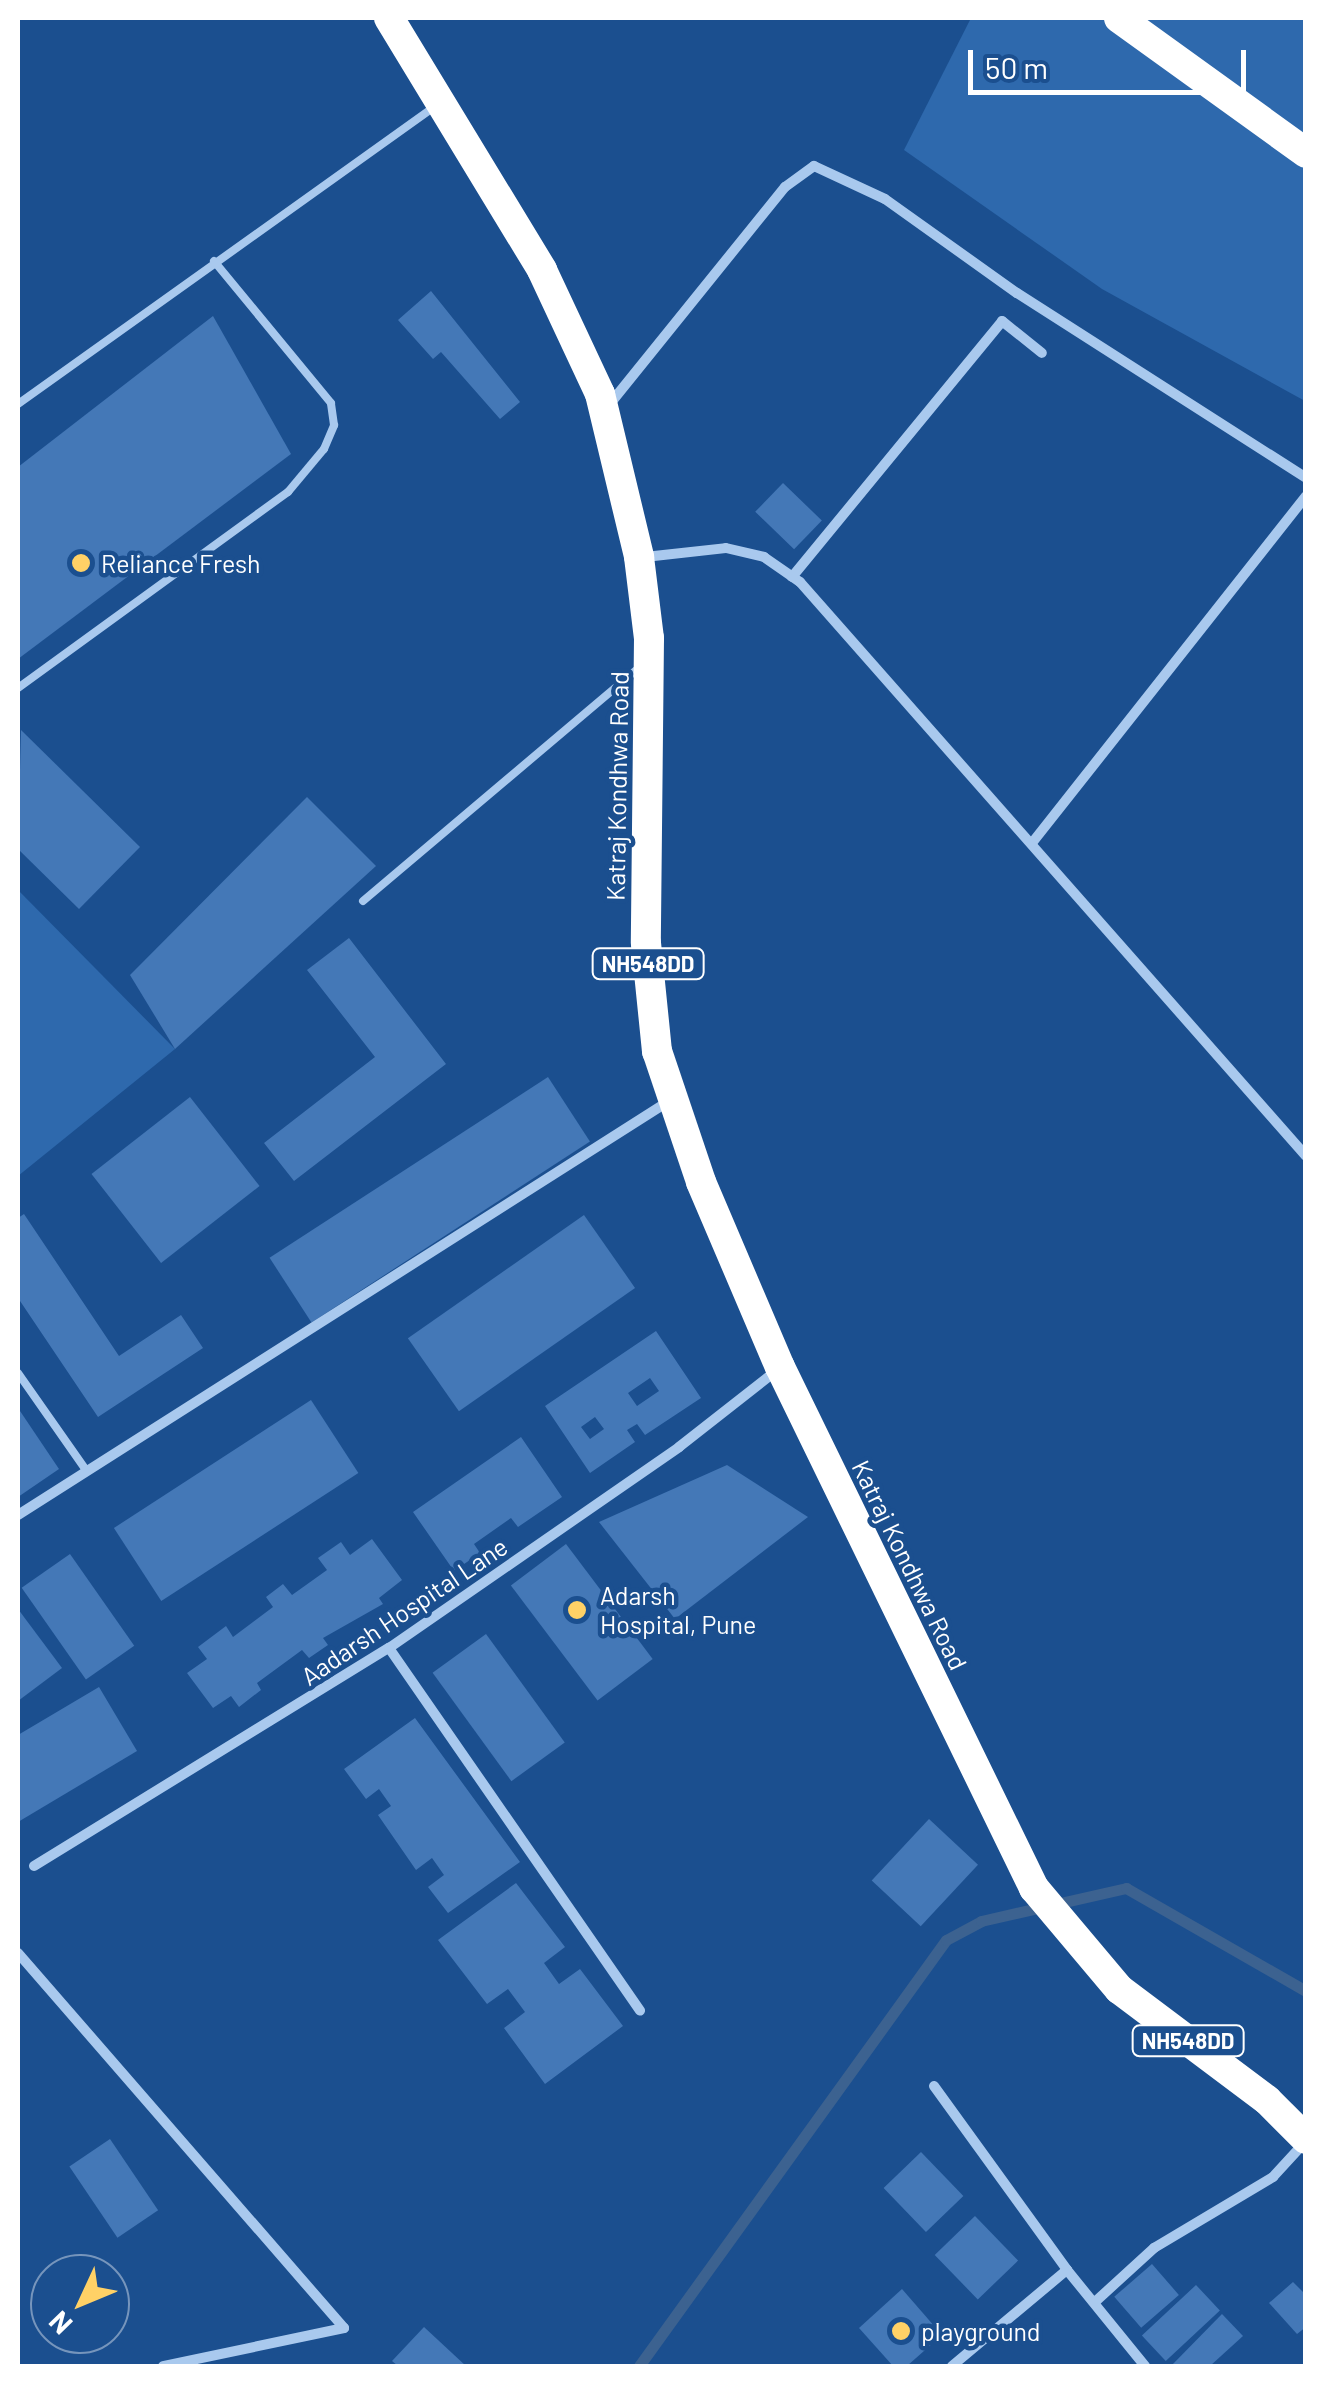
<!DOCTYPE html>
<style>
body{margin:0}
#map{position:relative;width:1323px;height:2384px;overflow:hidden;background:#1b4f8f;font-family:Barlow,sans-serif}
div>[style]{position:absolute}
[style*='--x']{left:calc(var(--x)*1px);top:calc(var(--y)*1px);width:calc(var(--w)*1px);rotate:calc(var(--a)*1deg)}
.green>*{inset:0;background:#2e69ad}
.stream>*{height:11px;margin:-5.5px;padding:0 5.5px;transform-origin:5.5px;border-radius:5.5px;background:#3c6290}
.building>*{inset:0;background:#4478b7;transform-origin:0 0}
.lane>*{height:8px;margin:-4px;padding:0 4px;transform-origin:4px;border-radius:4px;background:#a9c9ee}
.street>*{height:10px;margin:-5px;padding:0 5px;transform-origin:5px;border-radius:5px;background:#a9c9ee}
.highway>*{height:30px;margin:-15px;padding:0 15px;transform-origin:15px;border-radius:15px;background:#fff}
.dots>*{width:28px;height:28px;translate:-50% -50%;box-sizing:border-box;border:5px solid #1b4f8f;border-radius:50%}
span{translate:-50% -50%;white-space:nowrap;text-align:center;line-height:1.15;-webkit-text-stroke:9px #1b4f8f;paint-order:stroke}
.shield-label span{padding:2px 8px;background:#1b4f8f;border:2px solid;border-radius:8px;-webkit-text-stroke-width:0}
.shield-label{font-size:22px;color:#fff;font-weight:700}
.poi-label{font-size:25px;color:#fff}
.left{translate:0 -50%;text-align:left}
.street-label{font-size:25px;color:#fff}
.frame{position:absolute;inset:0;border:20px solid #fff;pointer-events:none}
.north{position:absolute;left:30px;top:2254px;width:100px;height:100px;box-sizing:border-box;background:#1b4f8f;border:2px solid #7695bc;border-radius:50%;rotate:226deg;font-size:28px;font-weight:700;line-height:40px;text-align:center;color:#fff}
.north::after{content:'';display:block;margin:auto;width:35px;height:45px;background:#ffd166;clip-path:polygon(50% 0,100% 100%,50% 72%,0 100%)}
.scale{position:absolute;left:968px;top:50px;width:278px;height:45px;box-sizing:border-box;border:5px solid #fff;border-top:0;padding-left:12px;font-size:30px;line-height:35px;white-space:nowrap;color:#fff;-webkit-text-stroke:8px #1b4f8f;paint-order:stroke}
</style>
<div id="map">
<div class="green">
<i style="clip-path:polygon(971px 18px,1305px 18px,1305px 401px,1102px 289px,904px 150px)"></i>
<i style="clip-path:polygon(18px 890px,175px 1049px,18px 1176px)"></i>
</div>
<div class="stream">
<i style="--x:639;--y:2366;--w:525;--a:-54.22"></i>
<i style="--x:946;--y:1940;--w:40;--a:-28"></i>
<i style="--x:981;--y:1921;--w:149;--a:-12.8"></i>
<i style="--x:1126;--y:1888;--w:207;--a:29.8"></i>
</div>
<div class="building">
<i style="clip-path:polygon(431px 291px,520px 402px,500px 419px,441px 352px,433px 359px,398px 320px)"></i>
<i style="clip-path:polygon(213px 316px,291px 454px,18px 659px,18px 467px)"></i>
<i style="left:783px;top:483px;width:54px;height:40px;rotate:44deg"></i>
<i style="clip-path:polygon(21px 730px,140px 847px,79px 909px,18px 849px)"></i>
<i style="clip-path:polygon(307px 797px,376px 866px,175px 1049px,130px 975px)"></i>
<i style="clip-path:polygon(349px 938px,446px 1064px,294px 1181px,264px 1143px,375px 1057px,307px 970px)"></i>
<i style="left:548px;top:1077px;width:77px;height:332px;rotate:57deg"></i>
<i style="left:190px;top:1097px;width:113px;height:125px;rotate:52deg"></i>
<i style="clip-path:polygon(24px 1214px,119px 1356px,181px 1315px,203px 1348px,98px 1417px,18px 1298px,18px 1218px)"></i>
<i style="left:584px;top:1215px;width:89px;height:215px;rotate:55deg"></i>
<i style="clip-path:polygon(evenodd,656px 1331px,701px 1398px,645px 1435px,637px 1424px,627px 1430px,635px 1442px,590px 1473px,545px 1406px,656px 1331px,650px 1378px,659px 1391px,637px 1406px,628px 1393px,650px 1378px,656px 1331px,595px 1417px,604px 1429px,590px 1439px,581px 1427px,595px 1417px)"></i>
<i style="left:311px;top:1400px;width:87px;height:235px;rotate:57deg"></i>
<i style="clip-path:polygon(18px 1408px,59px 1469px,18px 1497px)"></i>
<i style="clip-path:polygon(521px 1437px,562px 1497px,518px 1527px,511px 1518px,474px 1544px,480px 1553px,454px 1571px,413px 1512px)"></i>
<i style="clip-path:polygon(727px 1465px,808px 1517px,675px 1619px,599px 1522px)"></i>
<i style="clip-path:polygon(372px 1539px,402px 1580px,379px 1598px,383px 1604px,323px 1638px,328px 1645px,309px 1658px,302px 1650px,257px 1683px,261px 1690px,239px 1707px,231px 1696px,213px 1708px,187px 1673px,207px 1659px,198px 1647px,226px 1626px,233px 1637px,273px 1607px,266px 1597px,283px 1584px,292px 1595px,327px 1570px,318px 1558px,341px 1542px,350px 1555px)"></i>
<i style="left:566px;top:1544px;width:144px;height:69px;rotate:53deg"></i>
<i style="left:70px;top:1554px;width:112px;height:59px;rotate:55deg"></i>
<i style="clip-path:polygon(18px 1609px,62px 1668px,18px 1701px)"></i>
<i style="left:486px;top:1634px;width:134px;height:66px;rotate:54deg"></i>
<i style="clip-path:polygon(99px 1687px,137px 1751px,18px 1822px,18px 1735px)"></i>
<i style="clip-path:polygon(415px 1718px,520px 1862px,448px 1913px,428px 1887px,444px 1875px,432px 1858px,416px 1870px,378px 1815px,391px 1806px,379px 1789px,366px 1799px,344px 1769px)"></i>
<i style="left:929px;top:1819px;width:67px;height:84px;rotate:43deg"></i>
<i style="clip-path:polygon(516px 1883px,565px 1947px,544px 1963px,559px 1984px,580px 1969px,623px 2026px,545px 2084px,504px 2028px,525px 2012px,508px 1989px,487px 2004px,438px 1940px)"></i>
<i style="left:110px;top:2139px;width:86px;height:49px;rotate:56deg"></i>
<i style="left:921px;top:2152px;width:61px;height:52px;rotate:46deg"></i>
<i style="left:975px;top:2216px;width:62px;height:56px;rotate:46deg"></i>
<i style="left:1152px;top:2264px;width:41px;height:50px;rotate:49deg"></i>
<i style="clip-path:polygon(1293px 2282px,1306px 2295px,1306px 2327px,1297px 2334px,1269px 2303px)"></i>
<i style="left:1196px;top:2285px;width:35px;height:74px;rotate:47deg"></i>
<i style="clip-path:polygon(902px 2289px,942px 2335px,907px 2366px,893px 2366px,859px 2328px)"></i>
<i style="clip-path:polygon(1222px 2314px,1243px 2336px,1210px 2366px,1171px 2366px)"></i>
<i style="clip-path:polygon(424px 2327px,466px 2366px,398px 2366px,392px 2361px)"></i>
</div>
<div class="lane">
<i style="--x:18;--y:404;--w:515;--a:-35.51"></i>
<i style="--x:18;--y:688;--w:334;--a:-36"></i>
<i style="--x:288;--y:492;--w:56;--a:-50.1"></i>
<i style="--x:324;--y:449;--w:26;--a:-67"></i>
<i style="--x:334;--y:425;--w:22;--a:-98"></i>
<i style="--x:331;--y:403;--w:184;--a:-129.5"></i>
<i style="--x:363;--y:901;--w:364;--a:-40.2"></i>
<i style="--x:18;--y:1373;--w:118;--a:55"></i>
</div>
<div class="street">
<i style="--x:609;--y:405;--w:280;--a:-51.1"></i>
<i style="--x:785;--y:187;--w:36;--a:-36"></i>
<i style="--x:814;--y:166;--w:78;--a:24.9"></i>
<i style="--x:885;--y:199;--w:162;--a:35.5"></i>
<i style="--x:1017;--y:293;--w:343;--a:32.6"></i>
<i style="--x:645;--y:557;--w:81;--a:-6.3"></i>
<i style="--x:726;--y:548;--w:39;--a:13"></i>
<i style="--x:764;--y:557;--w:44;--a:34.8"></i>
<i style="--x:800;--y:582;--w:765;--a:48.6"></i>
<i style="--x:792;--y:577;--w:331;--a:-50.6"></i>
<i style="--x:1002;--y:321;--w:51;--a:38.7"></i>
<i style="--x:1032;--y:843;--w:442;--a:-51.7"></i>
<i style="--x:18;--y:1515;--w:771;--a:-32.45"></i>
<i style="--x:389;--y:1648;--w:441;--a:55.3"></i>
<i style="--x:34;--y:1866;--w:417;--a:-31.6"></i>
<i style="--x:389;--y:1648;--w:353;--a:-34.7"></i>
<i style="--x:679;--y:1447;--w:123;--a:-38.1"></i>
<i style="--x:18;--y:1953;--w:497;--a:49"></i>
<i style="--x:344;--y:2328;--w:185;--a:168.1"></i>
<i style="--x:934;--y:2086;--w:227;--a:54.1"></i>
<i style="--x:1096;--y:2301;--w:79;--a:-42.4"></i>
<i style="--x:1154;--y:2248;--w:139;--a:-30.8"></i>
<i style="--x:1273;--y:2177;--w:47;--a:-47.6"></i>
<i style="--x:952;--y:2366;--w:150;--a:-39.9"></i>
<i style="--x:1067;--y:2270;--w:124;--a:50.9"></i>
</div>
<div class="highway">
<i style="--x:389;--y:18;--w:295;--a:58.7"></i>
<i style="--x:542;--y:270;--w:137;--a:64.9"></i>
<i style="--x:600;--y:394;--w:168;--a:76.5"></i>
<i style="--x:639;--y:557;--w:82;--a:83"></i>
<i style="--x:649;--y:638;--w:305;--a:90.6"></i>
<i style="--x:646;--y:943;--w:109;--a:84.2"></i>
<i style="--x:657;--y:1051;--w:138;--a:71.4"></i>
<i style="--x:701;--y:1182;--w:201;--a:66.9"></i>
<i style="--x:780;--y:1367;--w:580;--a:64.01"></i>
<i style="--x:1034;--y:1888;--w:132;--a:49.9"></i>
<i style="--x:1119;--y:1989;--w:185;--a:36.9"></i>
<i style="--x:1267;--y:2100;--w:55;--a:45"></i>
<i style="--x:1119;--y:18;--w:231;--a:35.8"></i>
</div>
<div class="dots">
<i style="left:81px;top:563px;background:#ffd166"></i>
<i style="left:577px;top:1610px;background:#ffd166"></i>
<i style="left:901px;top:2331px;background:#ffd166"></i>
</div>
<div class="shield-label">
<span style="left:648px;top:964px">NH548DD</span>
<span style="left:1188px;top:2041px">NH548DD</span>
</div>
<div class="poi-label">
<span class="left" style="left:101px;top:563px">Reliance Fresh</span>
<span class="left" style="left:600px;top:1610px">Adarsh<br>Hospital, Pune</span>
<span class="left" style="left:921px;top:2331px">playground</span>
</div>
<div class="street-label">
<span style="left:617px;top:786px;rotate:-89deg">Katraj Kondhwa Road</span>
<span style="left:910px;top:1565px;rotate:64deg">Katraj Kondhwa Road</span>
<span style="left:404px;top:1611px;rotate:-34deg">Aadarsh Hospital Lane</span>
</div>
<div class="frame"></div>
<div class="north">N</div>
<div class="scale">50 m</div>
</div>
